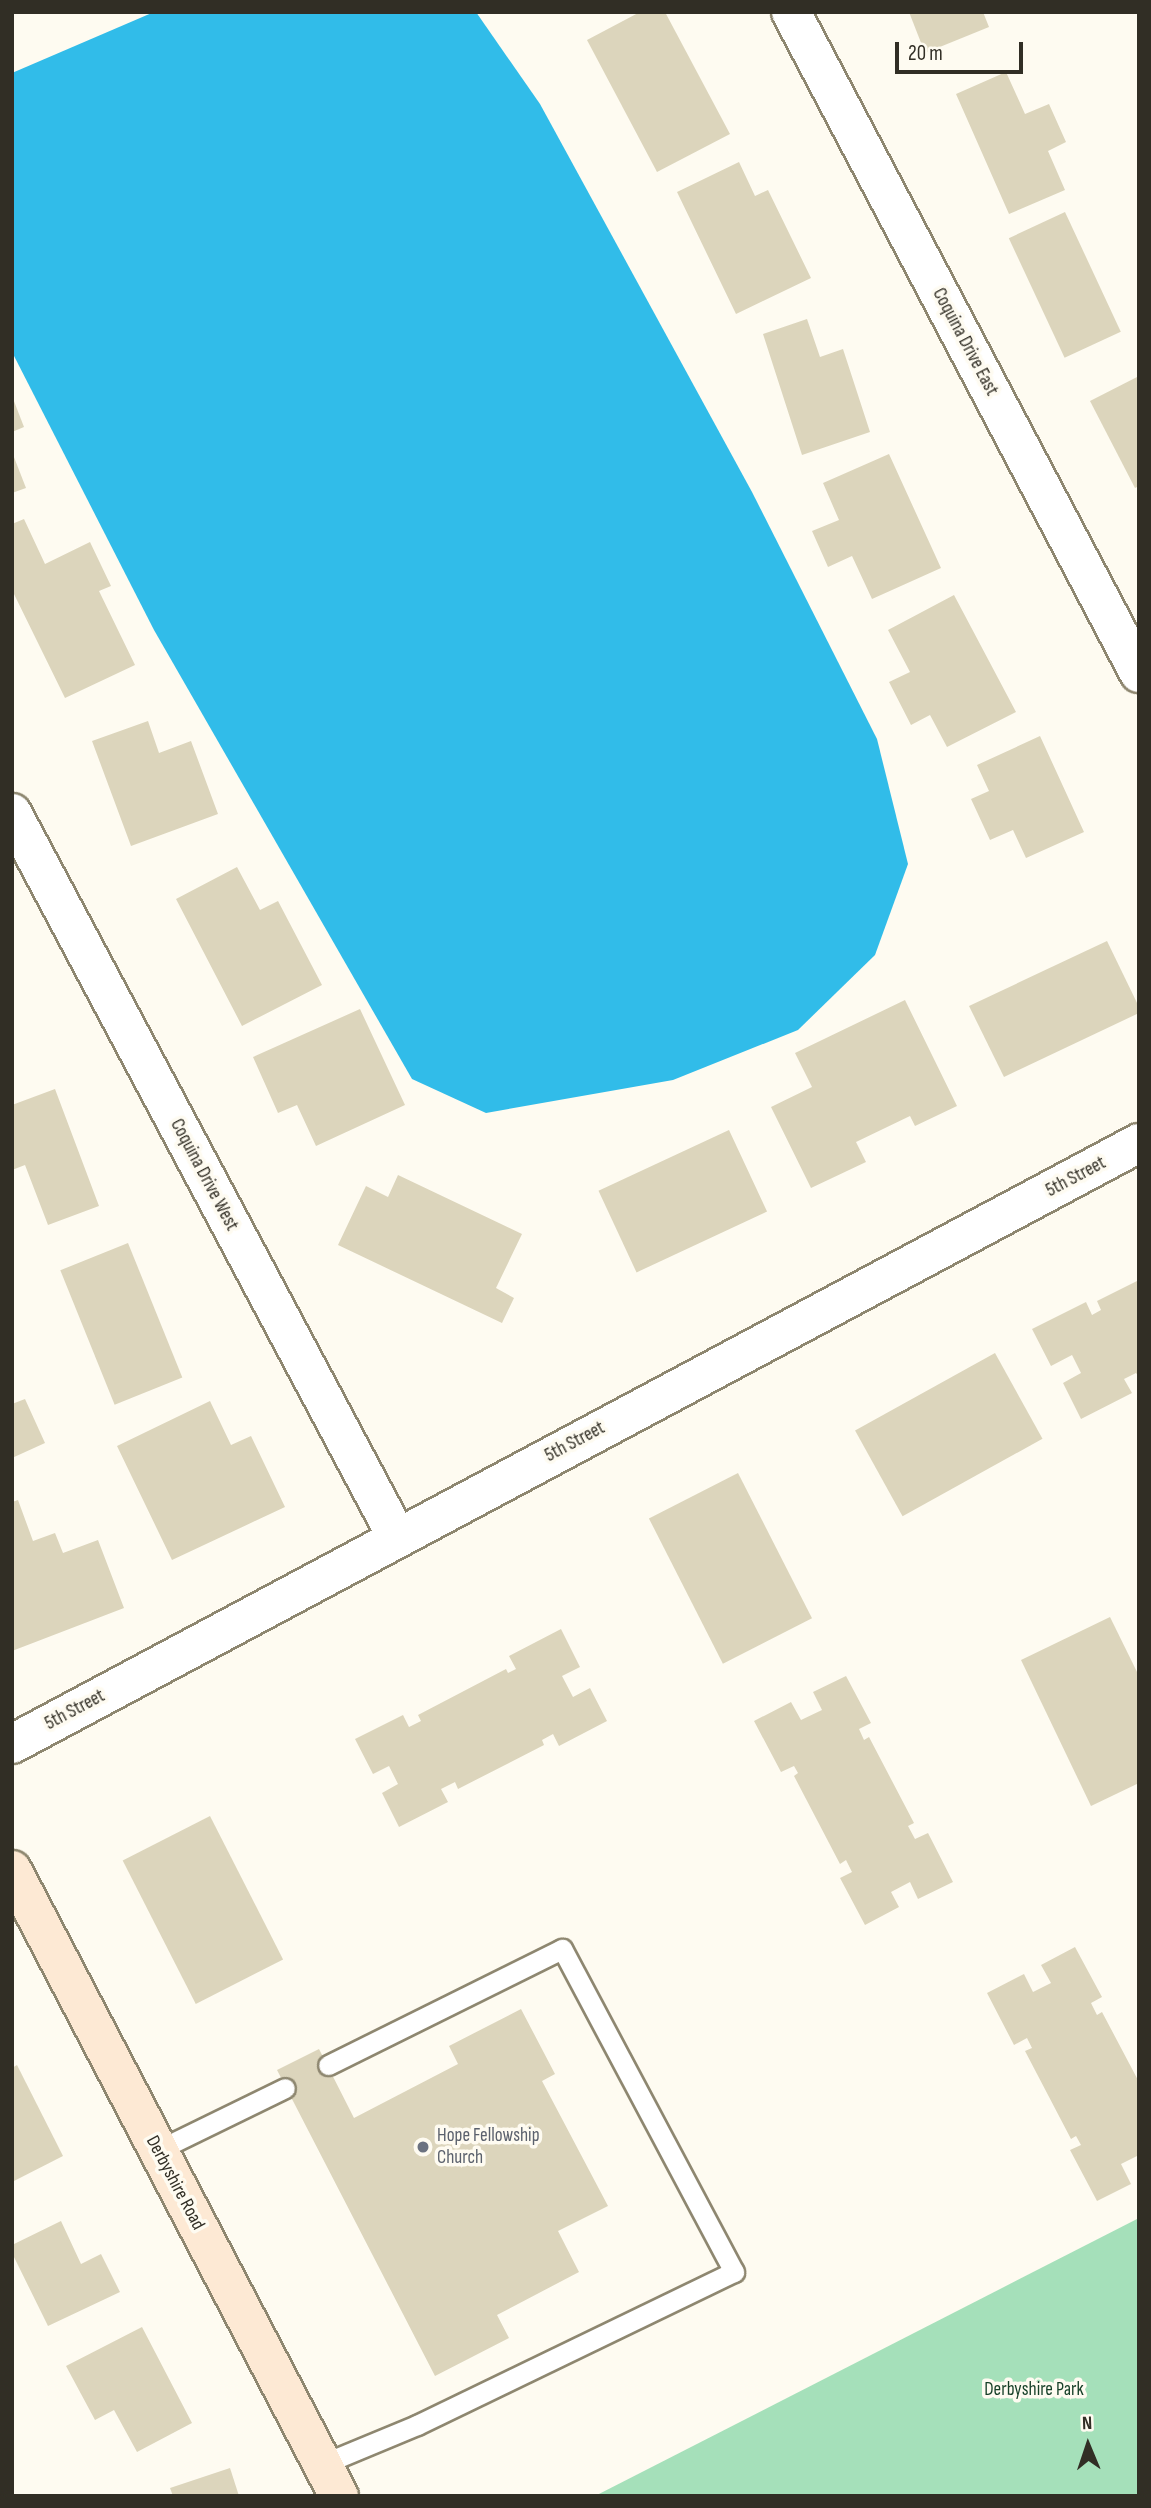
<!DOCTYPE html>
<style>
body{margin:0}
#map{position:relative;width:1151px;height:2508px;overflow:hidden;background:#fefbf1;font-family:"Sofia Sans Condensed",sans-serif}
div>[style]{position:absolute}
[style*='--x']{left:calc(var(--x)*1px);top:calc(var(--y)*1px);width:calc(var(--w)*1px);rotate:calc(var(--a)*1deg)}
.green>*{inset:0;background:#a5e0ba}
.water>*{inset:0;background:#31bce9}
.building>*{inset:0;background:#dcd5bc;transform-origin:0 0}
.roads{filter:drop-shadow(2px 0 #8e8770) drop-shadow(-2px 0 #8e8770) drop-shadow(0 2px #8e8770) drop-shadow(0 -2px #8e8770)}
.lane>*{height:19px;margin:-9.5px;padding:0 9.5px;transform-origin:9.5px;border-radius:9.5px;background:#fff}
.street>*{height:38px;margin:-19px;padding:0 19px;transform-origin:19px;border-radius:19px;background:#fff}
.secondary>*{height:38px;margin:-19px;padding:0 19px;transform-origin:19px;border-radius:19px;background:#fde9d4}
.dots>*{width:19px;height:19px;translate:-50% -50%;box-sizing:border-box;border:4px solid #fefbf1;border-radius:50%}
span{translate:-50% -50%;white-space:nowrap;text-align:center;line-height:1.15;-webkit-text-stroke:7px #fefbf1;paint-order:stroke}
.street-label{font-size:19px;color:#312e25}
.worship-label{font-size:19px;color:#5b616d}
.left{translate:0 -50%;text-align:left}
.park-label{font-size:19px;color:#153f27}
.frame{position:absolute;inset:0;border:14px solid #312e25;pointer-events:none}
.north{position:absolute;left:1053px;top:2410px;width:70px;height:70px;-webkit-text-stroke:5px #fefbf1;paint-order:stroke;rotate:358deg;font-size:19px;font-weight:700;line-height:28px;text-align:center;color:#312e25}
.north::after{content:'';display:block;margin:auto;width:24px;height:32px;background:#312e25;clip-path:polygon(50% 0,100% 100%,50% 72%,0 100%)}
.scale{position:absolute;left:895px;top:42px;width:128px;height:32px;box-sizing:border-box;border:4px solid #312e25;border-top:0;padding-left:9px;font-size:21px;line-height:24px;white-space:nowrap;color:#312e25;-webkit-text-stroke:5px #fefbf1;paint-order:stroke}
</style>
<div id="map">
<div class="green">
<i style="clip-path:polygon(1139px 2218px,1139px 2496px,595px 2496px)"></i>
</div>
<div class="water">
<i style="clip-path:polygon(154px 12px,476px 12px,540px 104px,752px 492px,877px 739px,908px 864px,875px 955px,798px 1030px,673px 1080px,486px 1113px,412px 1079px,154px 630px,12px 352px,12px 73px)"></i>
</div>
<div class="building">
<i style="clip-path:polygon(640px 12px,665px 12px,730px 134px,657px 172px,587px 40px)"></i>
<i style="clip-path:polygon(909px 12px,983px 12px,989px 27px,925px 53px)"></i>
<i style="clip-path:polygon(1006px 72px,1025px 114px,1049px 104px,1066px 142px,1048px 151px,1065px 190px,1009px 214px,956px 94px)"></i>
<i style="clip-path:polygon(739px 162px,755px 196px,768px 190px,811px 278px,736px 314px,677px 192px)"></i>
<i style="left:1065px;top:212px;width:132px;height:62px;rotate:65deg"></i>
<i style="clip-path:polygon(807px 319px,820px 357px,843px 349px,870px 432px,802px 455px,763px 334px)"></i>
<i style="clip-path:polygon(1139px 376px,1139px 486px,1135px 488px,1090px 401px)"></i>
<i style="clip-path:polygon(12px 396px,24px 427px,12px 432px)"></i>
<i style="clip-path:polygon(12px 452px,26px 488px,12px 493px)"></i>
<i style="clip-path:polygon(889px 454px,941px 568px,872px 599px,852px 556px,828px 567px,812px 531px,839px 520px,823px 483px)"></i>
<i style="clip-path:polygon(24px 519px,45px 564px,90px 542px,111px 586px,99px 591px,135px 665px,65px 698px,12px 590px,12px 524px)"></i>
<i style="clip-path:polygon(954px 595px,1016px 712px,947px 747px,930px 715px,911px 725px,889px 682px,910px 672px,888px 630px)"></i>
<i style="clip-path:polygon(148px 721px,159px 753px,191px 741px,218px 814px,131px 846px,92px 741px)"></i>
<i style="clip-path:polygon(1040px 736px,1084px 832px,1026px 858px,1013px 830px,990px 840px,971px 799px,989px 791px,977px 765px)"></i>
<i style="clip-path:polygon(237px 867px,260px 910px,278px 901px,322px 985px,242px 1026px,176px 899px)"></i>
<i style="clip-path:polygon(1107px 941px,1139px 1007px,1139px 1013px,1004px 1077px,969px 1006px)"></i>
<i style="clip-path:polygon(905px 1000px,957px 1106px,915px 1126px,910px 1116px,856px 1142px,866px 1162px,811px 1188px,771px 1107px,812px 1087px,795px 1053px)"></i>
<i style="clip-path:polygon(360px 1009px,405px 1105px,316px 1146px,297px 1105px,278px 1113px,253px 1057px)"></i>
<i style="clip-path:polygon(55px 1089px,99px 1206px,48px 1225px,25px 1165px,12px 1170px,12px 1105px)"></i>
<i style="left:729px;top:1130px;width:90px;height:144px;rotate:65deg"></i>
<i style="clip-path:polygon(398px 1175px,522px 1234px,496px 1288px,514px 1298px,502px 1323px,338px 1245px,366px 1186px,388px 1197px)"></i>
<i style="left:128px;top:1243px;width:145px;height:73px;rotate:68deg"></i>
<i style="clip-path:polygon(1139px 1280px,1139px 1377px,1136px 1373px,1124px 1379px,1132px 1393px,1081px 1419px,1063px 1383px,1081px 1373px,1072px 1355px,1051px 1366px,1032px 1329px,1086px 1302px,1092px 1315px,1101px 1310px,1097px 1301px)"></i>
<i style="left:995px;top:1353px;width:98px;height:160px;rotate:61deg"></i>
<i style="clip-path:polygon(25px 1399px,45px 1443px,12px 1458px,12px 1404px)"></i>
<i style="clip-path:polygon(210px 1401px,231px 1445px,251px 1436px,285px 1507px,172px 1560px,117px 1446px)"></i>
<i style="left:738px;top:1473px;width:163px;height:100px;rotate:63deg"></i>
<i style="clip-path:polygon(18px 1500px,33px 1541px,55px 1533px,63px 1553px,98px 1540px,124px 1608px,12px 1651px,12px 1502px)"></i>
<i style="clip-path:polygon(1110px 1617px,1139px 1676px,1139px 1783px,1091px 1806px,1021px 1660px)"></i>
<i style="clip-path:polygon(561px 1629px,580px 1667px,562px 1676px,573px 1697px,590px 1688px,607px 1721px,559px 1746px,553px 1734px,542px 1740px,544px 1745px,458px 1789px,455px 1782px,441px 1789px,448px 1802px,399px 1827px,382px 1793px,398px 1784px,389px 1766px,373px 1774px,355px 1739px,403px 1715px,409px 1727px,421px 1721px,418px 1715px,506px 1669px,508px 1673px,516px 1669px,509px 1656px)"></i>
<i style="clip-path:polygon(846px 1676px,871px 1723px,859px 1729px,864px 1740px,869px 1737px,914px 1823px,908px 1826px,915px 1839px,928px 1833px,953px 1882px,918px 1899px,910px 1882px,891px 1892px,899px 1907px,865px 1925px,840px 1878px,852px 1872px,846px 1860px,840px 1864px,794px 1776px,798px 1773px,794px 1766px,781px 1772px,754px 1721px,791px 1702px,801px 1720px,822px 1710px,813px 1692px)"></i>
<i style="left:210px;top:1816px;width:161px;height:98px;rotate:63deg"></i>
<i style="clip-path:polygon(1075px 1947px,1102px 1997px,1091px 2003px,1097px 2015px,1102px 2012px,1139px 2082px,1139px 2155px,1121px 2164px,1131px 2184px,1097px 2201px,1070px 2150px,1081px 2145px,1076px 2136px,1071px 2139px,1025px 2051px,1032px 2048px,1027px 2038px,1014px 2045px,987px 1993px,1024px 1974px,1033px 1992px,1051px 1983px,1041px 1965px)"></i>
<i style="clip-path:polygon(521px 2009px,555px 2074px,542px 2081px,608px 2206px,558px 2231px,579px 2272px,497px 2315px,509px 2338px,435px 2376px,277px 2070px,319px 2049px,354px 2118px,458px 2064px,449px 2046px)"></i>
<i style="clip-path:polygon(17px 2065px,63px 2156px,12px 2182px,12px 2068px)"></i>
<i style="clip-path:polygon(61px 2221px,81px 2264px,101px 2254px,120px 2292px,48px 2326px,12px 2253px,12px 2245px)"></i>
<i style="clip-path:polygon(142px 2327px,192px 2423px,137px 2452px,114px 2410px,95px 2420px,66px 2366px)"></i>
<i style="clip-path:polygon(230px 2468px,239px 2496px,173px 2496px,170px 2488px)"></i>
</div>
<div class="roads">
<div class="lane">
<i style="--x:158;--y:2150;--w:141;--a:-26"></i>
<i style="--x:323;--y:2464;--w:102;--a:-22.5"></i>
<i style="--x:417;--y:2425;--w:352;--a:-25.8"></i>
<i style="--x:734;--y:2272;--w:366;--a:-118"></i>
<i style="--x:562;--y:1949;--w:261;--a:153.6"></i>
</div>
<div class="street">
<i style="--x:791;--y:12;--w:747;--a:62.23"></i>
<i style="--x:12;--y:813;--w:820;--a:62"></i>
<i style="--x:12;--y:1744;--w:1277;--a:-28.07"></i>
</div>
<div class="secondary">
<i style="--x:12;--y:1870;--w:706;--a:62.42"></i>
</div>
</div>
<div class="dots">
<i style="left:423px;top:2147px;background:#6b7280"></i>
</div>
<div class="street-label">
<span style="left:965px;top:342px;rotate:62deg">Coquina Drive East</span>
<span style="left:204px;top:1175px;rotate:62deg">Coquina Drive West</span>
<span style="left:1076px;top:1177px;rotate:-28deg">5th Street</span>
<span style="left:575px;top:1442px;rotate:-28deg">5th Street</span>
<span style="left:75px;top:1710px;rotate:-28deg">5th Street</span>
<span style="left:175px;top:2183px;rotate:62deg">Derbyshire Road</span>
</div>
<div class="worship-label">
<span class="left" style="left:437px;top:2147px">Hope Fellowship<br>Church</span>
</div>
<div class="park-label">
<span style="left:1034px;top:2390px">Derbyshire Park</span>
</div>
<div class="frame"></div>
<div class="north">N</div>
<div class="scale">20 m</div>
</div>
